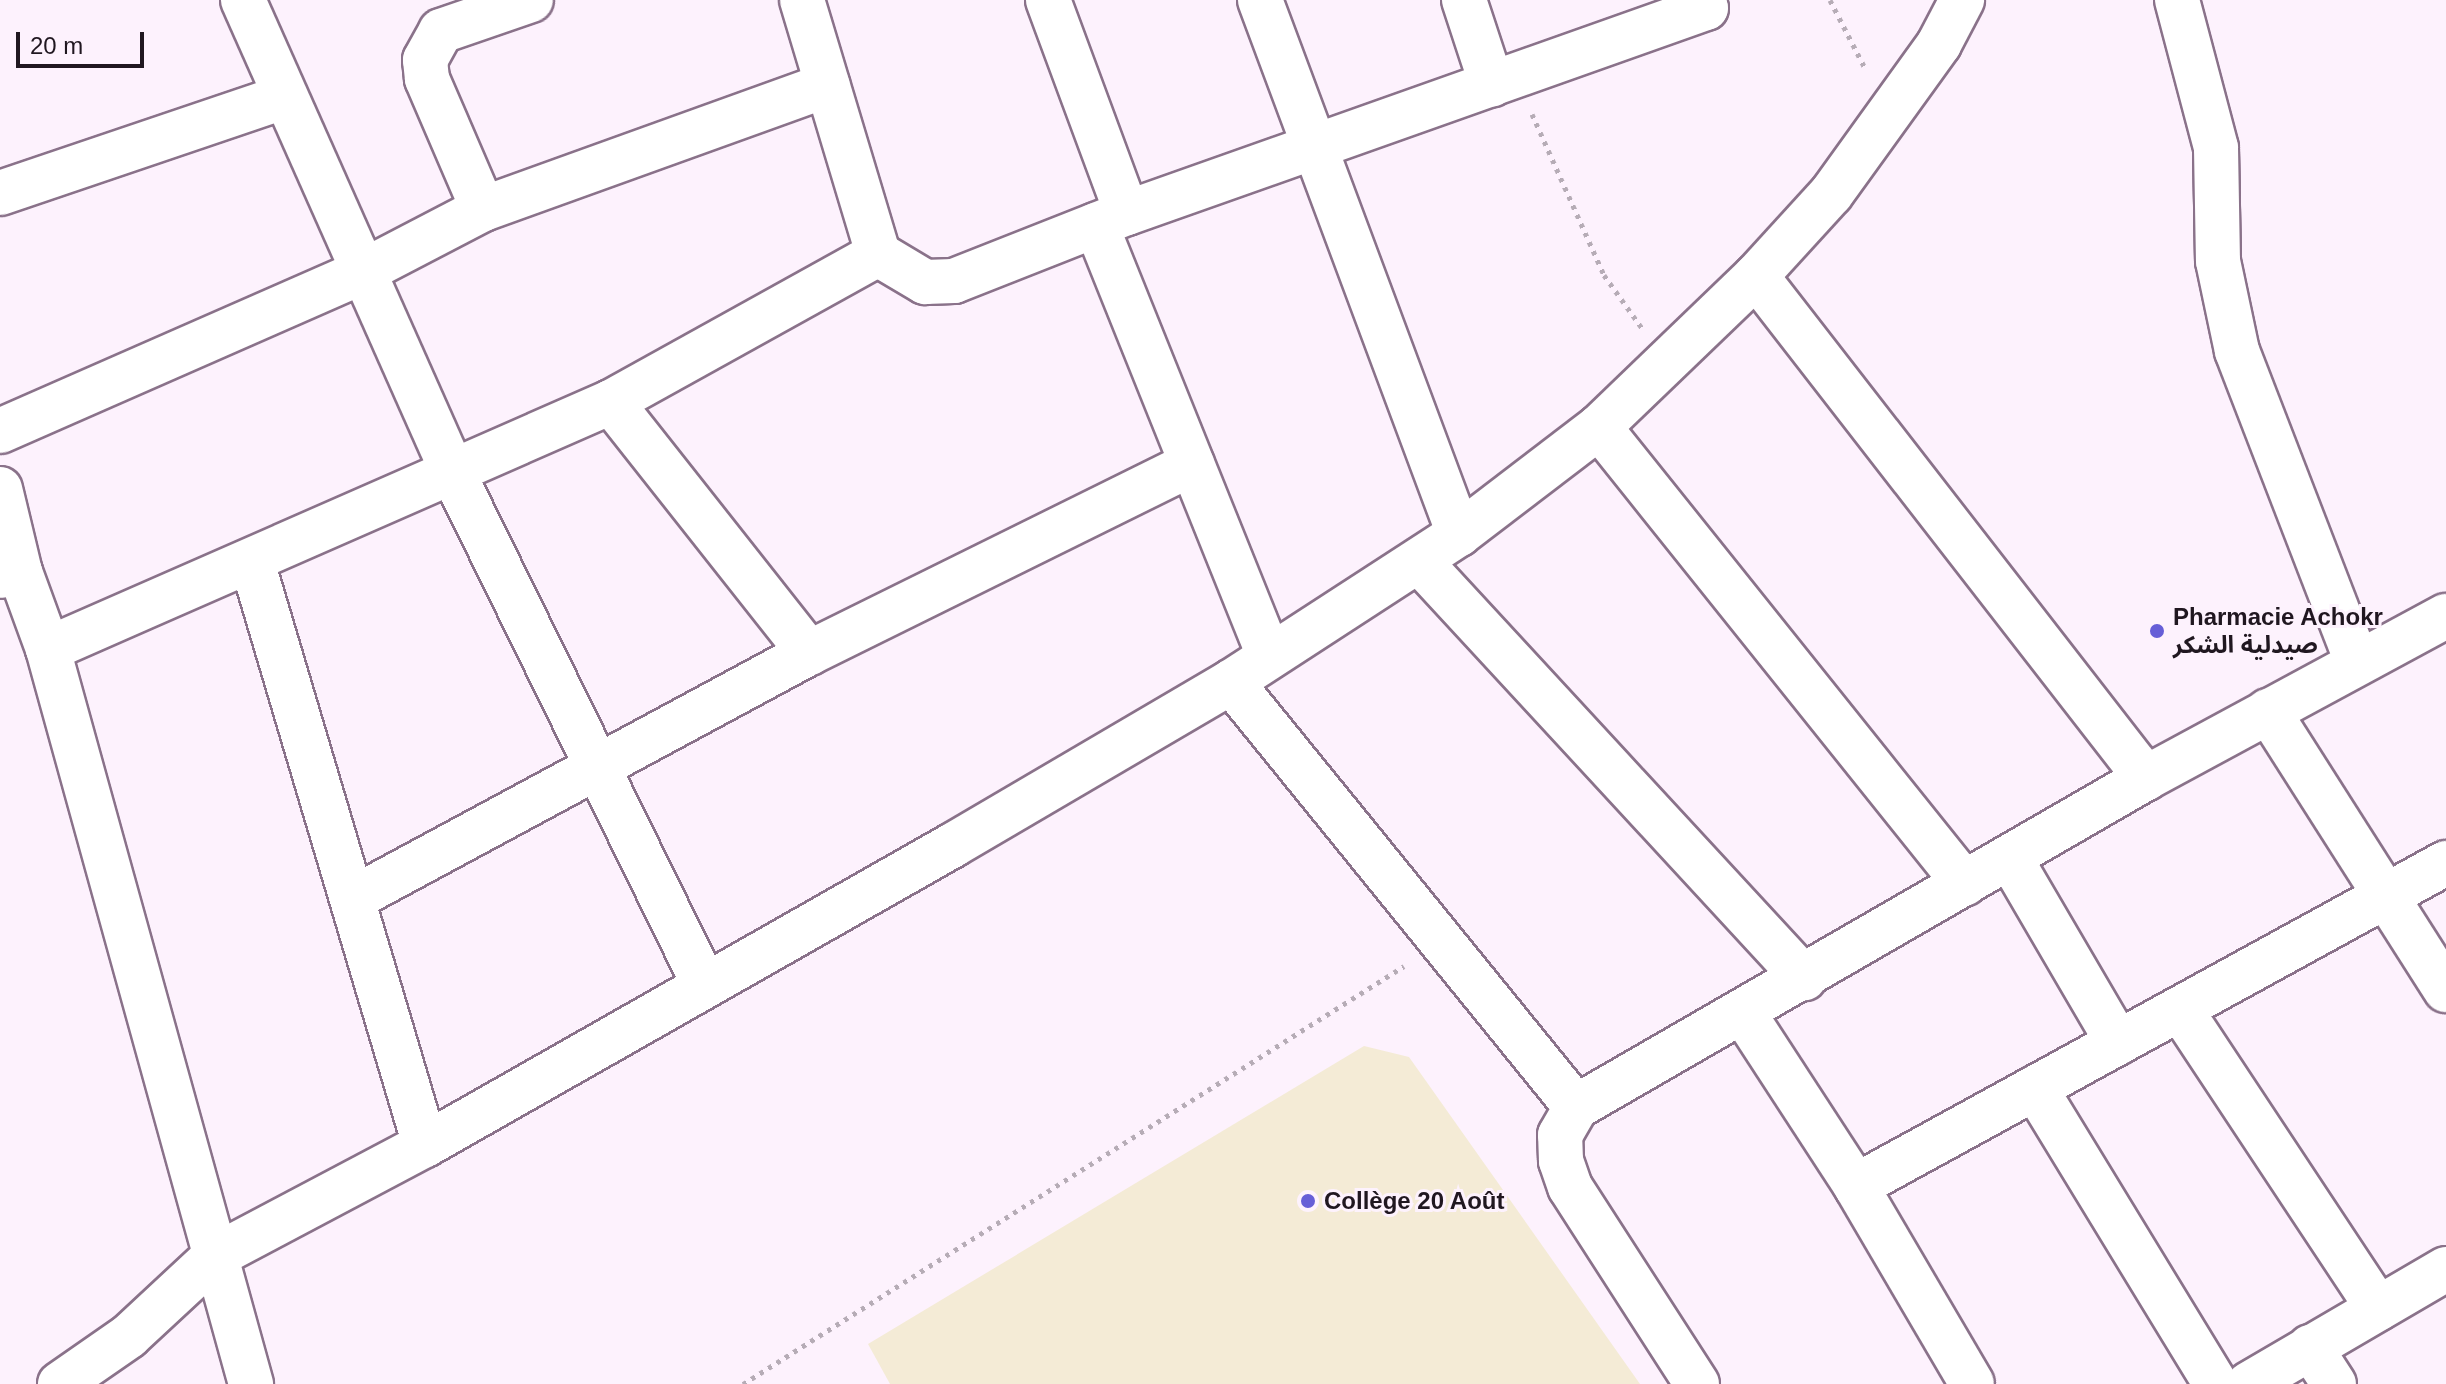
<!DOCTYPE html>
<meta charset="utf-8">
<style>
body{margin:0}
#map{position:relative;width:2446px;height:1384px;overflow:hidden;background:#fdf2fd;font-family:Helvetica,"Noto Sans Arabic",sans-serif}
div>[style]{position:absolute}
[style*='--x']{left:calc(var(--x)*1px);top:calc(var(--y)*1px);width:calc(var(--w)*1px);rotate:calc(var(--a)*1deg)}
.education>*{inset:0;background:#f4ebd6}
.path>*{height:5px;margin-top:-2.5px;transform-origin:0;background:repeating-linear-gradient(90deg,#b6acb6 0 4px,transparent 0 10px)}
.roads{filter:drop-shadow(2px 0 #8a728a) drop-shadow(-2px 0 #8a728a) drop-shadow(0 2px #8a728a) drop-shadow(0 -2px #8a728a)}
.street>*{height:44px;margin:-22px;padding:0 22px;transform-origin:22px;border-radius:22px;background:#fff}
.secondary>*{height:44px;margin:-22px;padding:0 22px;transform-origin:22px;border-radius:22px;background:#fff}
.dots>*{width:22px;height:22px;translate:-50% -50%;box-sizing:border-box;border:4px solid #fdf2fd;border-radius:50%}
span{translate:-50% -50%;white-space:nowrap;text-align:center;line-height:1.15;-webkit-text-stroke:6px #fdf2fd;paint-order:stroke}
.poi-label{font-size:24px;color:#201720;font-weight:700}
.left{translate:0 -50%;text-align:left}
.scale{position:absolute;left:16px;top:32px;width:128px;height:36px;box-sizing:border-box;border:4px solid #201720;border-top:0;padding-left:10px;font-size:24px;line-height:28px;white-space:nowrap;color:#201720;-webkit-text-stroke:6px #fdf2fd;paint-order:stroke}
</style>
<div id="map">
<div class="education">
<i style="clip-path:polygon(1364px 1046px,1409px 1057px,1640px 1384px,890px 1384px,868px 1344px)"></i>
</div>
<div class="path">
<i style="--x:1830;--y:0;--w:79;--a:62.8"></i>
<i style="--x:1532;--y:114;--w:176;--a:65.9"></i>
<i style="--x:1604;--y:275;--w:65;--a:54.4"></i>
<i style="--x:743;--y:1384;--w:782;--a:-32.31"></i>
</div>
<div class="roads">
<div class="street">
<i style="--x:243;--y:0;--w:520;--a:66.05"></i>
<i style="--x:454;--y:475;--w:567;--a:63.84"></i>
<i style="--x:802;--y:0;--w:265;--a:73.3"></i>
<i style="--x:878;--y:254;--w:55;--a:30.8"></i>
<i style="--x:925;--y:282;--w:29;--a:-2"></i>
<i style="--x:954;--y:281;--w:186;--a:-21.5"></i>
<i style="--x:1127;--y:213;--w:614;--a:-19.5"></i>
<i style="--x:1706;--y:8;--w:9;--a:-111"></i>
<i style="--x:1048;--y:0;--w:227;--a:69.7"></i>
<i style="--x:1260;--y:0;--w:570;--a:69.56"></i>
<i style="--x:1464;--y:0;--w:89;--a:71.8"></i>
<i style="--x:2177;--y:0;--w:153;--a:75.2"></i>
<i style="--x:2216;--y:148;--w:113;--a:89"></i>
<i style="--x:2218;--y:261;--w:92;--a:78.1"></i>
<i style="--x:2237;--y:351;--w:333;--a:68.9"></i>
<i style="--x:0;--y:193;--w:300;--a:-18.7"></i>
<i style="--x:483;--y:209;--w:142;--a:-113.3"></i>
<i style="--x:427;--y:79;--w:19;--a:-96"></i>
<i style="--x:425;--y:60;--w:33;--a:-61"></i>
<i style="--x:441;--y:31;--w:95;--a:-19"></i>
<i style="--x:1096;--y:225;--w:464;--a:68.1"></i>
<i style="--x:1756;--y:276;--w:636;--a:52.16"></i>
<i style="--x:611;--y:402;--w:305;--a:-29"></i>
<i style="--x:1599;--y:427;--w:585;--a:51.31"></i>
<i style="--x:0;--y:431;--w:393;--a:-23.7"></i>
<i style="--x:360;--y:273;--w:139;--a:-27.5"></i>
<i style="--x:483;--y:209;--w:366;--a:-19.8"></i>
<i style="--x:0;--y:489;--w:85;--a:76.5"></i>
<i style="--x:20;--y:572;--w:20;--a:169"></i>
<i style="--x:1419;--y:561;--w:568;--a:47.28"></i>
<i style="--x:252;--y:562;--w:608;--a:73.47"></i>
<i style="--x:20;--y:572;--w:82;--a:70"></i>
<i style="--x:48;--y:649;--w:763;--a:74.56"></i>
<i style="--x:48;--y:649;--w:615;--a:-23.69"></i>
<i style="--x:611;--y:402;--w:320;--a:51.7"></i>
<i style="--x:1231;--y:682;--w:547;--a:50.93"></i>
<i style="--x:2268;--y:711;--w:331;--a:57.5"></i>
<i style="--x:2010;--y:858;--w:214;--a:59.7"></i>
<i style="--x:354;--y:898;--w:517;--a:-28.3"></i>
<i style="--x:809;--y:653;--w:427;--a:-26.3"></i>
<i style="--x:2180;--y:1009;--w:359;--a:56.5"></i>
<i style="--x:1744;--y:1014;--w:205;--a:56.9"></i>
<i style="--x:1856;--y:1186;--w:229;--a:59.6"></i>
<i style="--x:2035;--y:1088;--w:347;--a:58.6"></i>
<i style="--x:1856;--y:1186;--w:673;--a:-28.7"></i>
<i style="--x:2310;--y:1347;--w:44;--a:57"></i>
<i style="--x:60;--y:1384;--w:84;--a:-34.8"></i>
<i style="--x:129;--y:1336;--w:117;--a:-42.9"></i>
<i style="--x:1697;--y:1384;--w:234;--a:-122.8"></i>
<i style="--x:1570;--y:1187;--w:28;--a:-109"></i>
<i style="--x:1561;--y:1161;--w:26;--a:-92"></i>
<i style="--x:1560;--y:1135;--w:32;--a:-60"></i>
<i style="--x:1576;--y:1107;--w:658;--a:-29.99"></i>
<i style="--x:2146;--y:778;--w:341;--a:-28.4"></i>
<i style="--x:2249;--y:1384;--w:228;--a:-30.3"></i>
</div>
<div class="secondary">
<i style="--x:215;--y:1256;--w:238;--a:-27.9"></i>
<i style="--x:425;--y:1145;--w:607;--a:-29.6"></i>
<i style="--x:953;--y:845;--w:322;--a:-30.4"></i>
<i style="--x:1231;--y:682;--w:272;--a:-33"></i>
<i style="--x:1459;--y:534;--w:176;--a:-37.4"></i>
<i style="--x:1599;--y:427;--w:218;--a:-43.9"></i>
<i style="--x:1756;--y:276;--w:111;--a:-47.6"></i>
<i style="--x:1831;--y:194;--w:185;--a:-54.2"></i>
<i style="--x:1939;--y:44;--w:50;--a:-62.4"></i>
</div>
</div>
<div class="dots">
<i style="left:2157px;top:631px;background:#665ed7"></i>
<i style="left:1308px;top:1201px;background:#665ed7"></i>
</div>
<div class="poi-label">
<span class="left" style="left:2173px;top:631px">Pharmacie Achokr<br>صيدلية الشكر</span>
<span class="left" style="left:1324px;top:1201px">Collège 20 Août</span>
</div>
<div class="scale">20 m</div>
</div>
